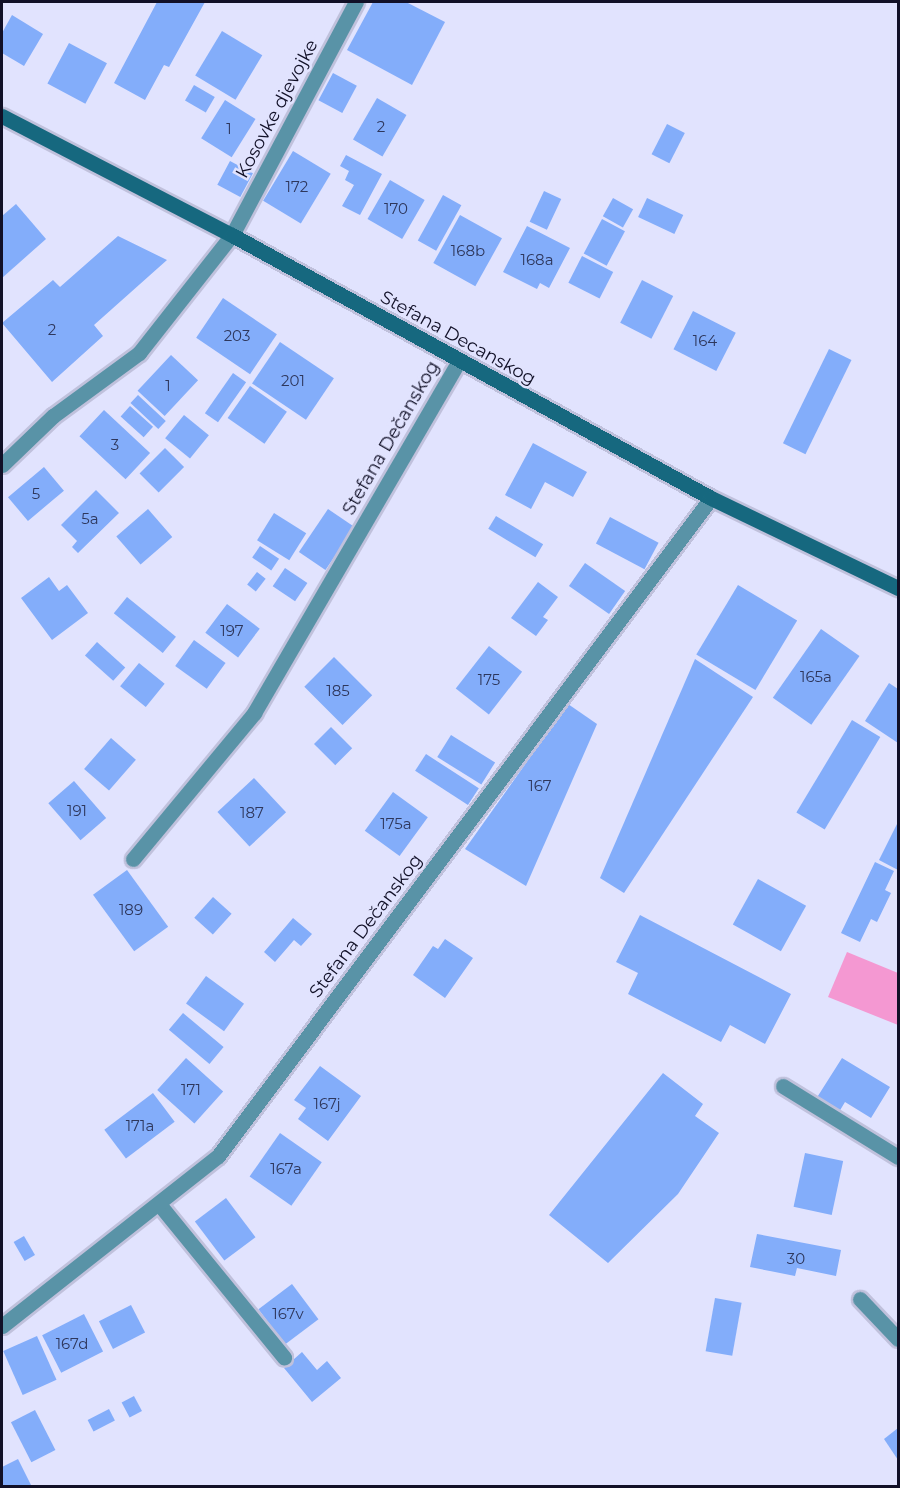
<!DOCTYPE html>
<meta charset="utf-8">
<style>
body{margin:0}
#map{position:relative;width:900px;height:1488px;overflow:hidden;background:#e1e3fe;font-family:Montserrat,sans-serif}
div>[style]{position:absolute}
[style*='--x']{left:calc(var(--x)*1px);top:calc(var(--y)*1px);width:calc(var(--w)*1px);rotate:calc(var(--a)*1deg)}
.green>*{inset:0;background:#f498d2}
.building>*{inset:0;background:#83adfa;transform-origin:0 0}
.roads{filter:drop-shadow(2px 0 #c0c1dc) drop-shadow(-2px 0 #c0c1dc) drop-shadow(0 2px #c0c1dc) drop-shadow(0 -2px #c0c1dc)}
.minor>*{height:15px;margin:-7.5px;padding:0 7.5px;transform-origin:7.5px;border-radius:7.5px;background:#5993a7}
.secondary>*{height:15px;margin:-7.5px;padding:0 7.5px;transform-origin:7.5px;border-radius:7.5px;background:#16687f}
span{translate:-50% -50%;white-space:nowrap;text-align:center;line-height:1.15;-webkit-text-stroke:5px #e1e3fe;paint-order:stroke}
.number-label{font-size:15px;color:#2e375c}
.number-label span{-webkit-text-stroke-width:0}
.street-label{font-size:18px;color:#111027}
.frame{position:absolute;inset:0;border:3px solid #111027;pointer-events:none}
</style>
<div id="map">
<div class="green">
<i style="clip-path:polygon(847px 952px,898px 973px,898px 1025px,828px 997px)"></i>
</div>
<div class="building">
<i style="clip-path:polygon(157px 2px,205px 2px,169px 67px,164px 65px,145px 100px,114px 83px)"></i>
<i style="clip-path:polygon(373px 2px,406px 2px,445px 22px,412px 85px,347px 50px)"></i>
<i style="clip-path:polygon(12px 15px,43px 34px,24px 66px,2px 53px,2px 33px)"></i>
<i style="left:222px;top:31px;width:47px;height:52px;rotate:31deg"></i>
<i style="left:69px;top:43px;width:43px;height:46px;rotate:28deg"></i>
<i style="left:333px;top:73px;width:27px;height:31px;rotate:28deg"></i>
<i style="left:194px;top:85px;width:24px;height:18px;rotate:30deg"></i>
<i style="left:377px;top:98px;width:34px;height:48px;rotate:30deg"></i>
<i style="left:225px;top:100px;width:36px;height:45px;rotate:32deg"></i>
<i style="left:667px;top:124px;width:20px;height:34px;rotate:27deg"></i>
<i style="left:293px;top:151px;width:44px;height:58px;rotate:31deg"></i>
<i style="clip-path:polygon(346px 155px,382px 174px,360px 215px,342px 206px,354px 185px,345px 180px,349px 171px,340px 166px)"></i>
<i style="left:230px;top:161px;width:26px;height:27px;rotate:28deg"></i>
<i style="left:390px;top:180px;width:40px;height:45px;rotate:30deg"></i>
<i style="left:544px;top:191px;width:19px;height:34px;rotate:25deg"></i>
<i style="left:443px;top:195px;width:21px;height:52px;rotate:29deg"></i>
<i style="left:613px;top:198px;width:23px;height:21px;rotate:29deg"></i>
<i style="left:647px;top:198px;width:40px;height:21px;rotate:25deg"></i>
<i style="clip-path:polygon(16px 204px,46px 239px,2px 278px,2px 216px)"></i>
<i style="left:460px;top:215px;width:48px;height:55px;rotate:29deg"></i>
<i style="left:602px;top:219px;width:26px;height:39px;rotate:28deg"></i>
<i style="clip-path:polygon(527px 226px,570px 248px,549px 288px,540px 283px,537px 289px,503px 272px)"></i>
<i style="clip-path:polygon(118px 236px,167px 260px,94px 325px,103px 336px,52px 382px,2px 323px,53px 280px,60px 287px)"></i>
<i style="left:582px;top:256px;width:35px;height:30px;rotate:27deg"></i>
<i style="left:642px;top:280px;width:35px;height:48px;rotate:27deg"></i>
<i style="left:223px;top:298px;width:65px;height:48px;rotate:34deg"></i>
<i style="left:693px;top:311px;width:48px;height:43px;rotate:27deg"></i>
<i style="left:280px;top:342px;width:65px;height:50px;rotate:34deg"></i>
<i style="left:829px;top:349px;width:25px;height:105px;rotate:26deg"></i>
<i style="left:171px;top:355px;width:37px;height:49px;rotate:43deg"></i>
<i style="left:233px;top:373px;width:16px;height:49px;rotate:35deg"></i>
<i style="left:250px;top:386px;width:45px;height:39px;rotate:35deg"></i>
<i style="left:138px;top:395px;width:38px;height:11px;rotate:43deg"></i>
<i style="left:130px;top:406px;width:31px;height:14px;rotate:42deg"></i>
<i style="left:104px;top:410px;width:63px;height:36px;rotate:43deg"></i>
<i style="left:184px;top:415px;width:32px;height:30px;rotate:39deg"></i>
<i style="clip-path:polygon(533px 443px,587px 472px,573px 497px,545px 482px,531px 509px,505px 495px)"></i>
<i style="left:165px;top:448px;width:27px;height:36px;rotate:45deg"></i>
<i style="left:44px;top:467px;width:31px;height:47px;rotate:50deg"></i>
<i style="clip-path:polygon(96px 490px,119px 513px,78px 553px,72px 547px,77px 541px,61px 525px)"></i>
<i style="left:148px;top:509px;width:37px;height:42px;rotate:49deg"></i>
<i style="left:328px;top:509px;width:32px;height:52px;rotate:34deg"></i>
<i style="left:274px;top:513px;width:38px;height:32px;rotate:32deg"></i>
<i style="left:496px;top:516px;width:55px;height:15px;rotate:31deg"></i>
<i style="left:610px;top:517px;width:55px;height:30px;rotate:28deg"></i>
<i style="left:260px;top:546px;width:23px;height:14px;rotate:34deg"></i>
<i style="left:585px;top:563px;width:49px;height:28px;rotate:35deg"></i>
<i style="left:285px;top:568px;width:27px;height:22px;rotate:34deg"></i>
<i style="left:257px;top:572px;width:11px;height:16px;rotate:38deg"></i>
<i style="clip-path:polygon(49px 577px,59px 591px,67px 585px,88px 613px,52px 640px,21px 598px)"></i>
<i style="clip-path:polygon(538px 582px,558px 597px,543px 617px,548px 620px,536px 636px,511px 618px)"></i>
<i style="left:738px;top:585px;width:69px;height:81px;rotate:31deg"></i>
<i style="left:127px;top:597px;width:63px;height:21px;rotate:39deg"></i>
<i style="left:227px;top:604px;width:41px;height:36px;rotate:37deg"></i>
<i style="left:821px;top:629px;width:47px;height:84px;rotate:35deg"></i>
<i style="left:194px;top:640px;width:39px;height:32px;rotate:36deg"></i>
<i style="left:97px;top:642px;width:38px;height:18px;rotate:42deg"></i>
<i style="left:489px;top:646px;width:42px;height:54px;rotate:38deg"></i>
<i style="left:334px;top:657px;width:54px;height:42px;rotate:45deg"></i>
<i style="clip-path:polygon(695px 659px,753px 697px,624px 893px,600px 878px)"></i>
<i style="left:139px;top:663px;width:33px;height:30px;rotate:39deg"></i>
<i style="clip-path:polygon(889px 683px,898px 689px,898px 743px,865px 721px)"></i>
<i style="clip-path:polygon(568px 704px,597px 724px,526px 886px,465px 849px)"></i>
<i style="left:852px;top:720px;width:33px;height:108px;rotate:31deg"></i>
<i style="left:331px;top:727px;width:30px;height:24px;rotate:45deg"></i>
<i style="left:451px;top:735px;width:52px;height:26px;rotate:32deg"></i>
<i style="left:111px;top:738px;width:33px;height:41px;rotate:41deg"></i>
<i style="left:426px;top:754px;width:63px;height:20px;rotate:33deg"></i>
<i style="left:254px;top:778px;width:47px;height:50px;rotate:47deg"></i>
<i style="left:74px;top:781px;width:49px;height:34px;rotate:49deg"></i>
<i style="left:393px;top:792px;width:43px;height:48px;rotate:36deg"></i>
<i style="clip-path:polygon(898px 822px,898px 870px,879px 860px)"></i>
<i style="clip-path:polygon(875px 862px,894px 871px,885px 890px,891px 893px,877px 922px,871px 919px,860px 942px,841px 933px)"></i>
<i style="left:127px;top:870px;width:70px;height:42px;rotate:54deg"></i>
<i style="left:758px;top:879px;width:55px;height:52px;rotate:29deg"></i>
<i style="left:213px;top:897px;width:25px;height:28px;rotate:42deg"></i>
<i style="clip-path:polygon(640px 915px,791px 994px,765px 1044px,730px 1025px,721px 1042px,628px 994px,638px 973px,616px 962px)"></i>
<i style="clip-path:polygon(293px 918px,312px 934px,301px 946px,294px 940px,275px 962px,264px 952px)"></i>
<i style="clip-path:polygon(445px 939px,473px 958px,445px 998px,413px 975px,433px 946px,438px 949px)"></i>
<i style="left:206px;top:976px;width:47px;height:34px;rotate:36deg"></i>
<i style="left:183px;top:1013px;width:53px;height:22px;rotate:40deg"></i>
<i style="left:186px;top:1058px;width:50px;height:43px;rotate:42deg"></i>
<i style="clip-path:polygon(842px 1058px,890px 1087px,871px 1118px,845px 1102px,839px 1112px,816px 1099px)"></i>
<i style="clip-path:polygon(320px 1066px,361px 1096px,328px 1141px,298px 1119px,306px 1108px,294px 1100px)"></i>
<i style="clip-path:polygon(663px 1073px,703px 1104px,695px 1116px,719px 1133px,678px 1194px,608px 1263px,549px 1215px)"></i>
<i style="left:153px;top:1093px;width:36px;height:61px;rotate:53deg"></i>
<i style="left:280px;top:1133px;width:51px;height:53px;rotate:35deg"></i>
<i style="left:805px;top:1153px;width:39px;height:55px;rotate:12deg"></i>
<i style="left:226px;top:1198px;width:49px;height:39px;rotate:53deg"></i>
<i style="clip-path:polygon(757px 1234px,841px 1250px,836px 1276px,797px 1268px,795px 1276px,750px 1267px)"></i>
<i style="left:24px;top:1236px;width:22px;height:12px;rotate:60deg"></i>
<i style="left:292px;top:1284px;width:44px;height:42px;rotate:53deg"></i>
<i style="left:715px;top:1298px;width:27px;height:54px;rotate:10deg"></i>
<i style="left:131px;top:1305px;width:31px;height:36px;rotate:63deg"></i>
<i style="left:84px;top:1314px;width:42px;height:47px;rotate:63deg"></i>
<i style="left:37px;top:1336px;width:48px;height:37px;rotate:66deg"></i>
<i style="clip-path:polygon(302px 1352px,317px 1370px,327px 1361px,341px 1378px,312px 1402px,284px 1368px)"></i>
<i style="left:134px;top:1396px;width:17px;height:14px;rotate:62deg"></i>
<i style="left:109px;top:1409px;width:13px;height:24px;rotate:63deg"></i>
<i style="left:35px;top:1410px;width:45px;height:27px;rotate:63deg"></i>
<i style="clip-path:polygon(898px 1428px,898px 1460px,884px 1439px)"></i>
<i style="clip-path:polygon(18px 1459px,31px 1485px,2px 1486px,2px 1467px)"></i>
</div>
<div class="roads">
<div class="minor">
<i style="--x:2;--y:465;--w:71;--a:-43.9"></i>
<i style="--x:53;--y:416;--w:107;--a:-36.2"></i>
<i style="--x:139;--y:353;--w:150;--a:-51.8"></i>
<i style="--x:232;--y:235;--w:264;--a:-62"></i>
<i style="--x:133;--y:859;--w:190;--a:-50.3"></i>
<i style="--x:254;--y:713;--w:407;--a:-59.8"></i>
<i style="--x:783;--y:1086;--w:135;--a:31.7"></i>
<i style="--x:159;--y:1204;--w:198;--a:50.8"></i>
<i style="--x:860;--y:1299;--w:55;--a:46.5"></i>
<i style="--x:2;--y:1326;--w:275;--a:-38.2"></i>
<i style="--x:218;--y:1156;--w:822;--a:-53.16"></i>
</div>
<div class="secondary">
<i style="--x:2;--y:116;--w:259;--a:27.4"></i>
<i style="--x:232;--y:235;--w:546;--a:28.77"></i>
<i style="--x:711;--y:498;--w:208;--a:25.7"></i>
</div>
</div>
<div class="number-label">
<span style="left:381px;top:127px">2</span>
<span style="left:229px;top:129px">1</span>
<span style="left:297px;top:187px">172</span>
<span style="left:396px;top:209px">170</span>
<span style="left:468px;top:251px">168b</span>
<span style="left:537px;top:260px">168a</span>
<span style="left:52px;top:330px">2</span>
<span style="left:237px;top:336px">203</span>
<span style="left:705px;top:341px">164</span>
<span style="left:293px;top:381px">201</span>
<span style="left:168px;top:386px">1</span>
<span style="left:115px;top:445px">3</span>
<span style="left:36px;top:494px">5</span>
<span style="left:90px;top:519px">5a</span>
<span style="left:232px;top:631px">197</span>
<span style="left:816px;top:677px">165a</span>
<span style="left:489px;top:680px">175</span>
<span style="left:338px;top:691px">185</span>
<span style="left:540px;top:786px">167</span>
<span style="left:77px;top:811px">191</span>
<span style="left:252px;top:813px">187</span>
<span style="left:396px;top:824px">175a</span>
<span style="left:131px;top:910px">189</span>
<span style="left:191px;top:1090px">171</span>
<span style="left:327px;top:1104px">167j</span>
<span style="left:140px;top:1126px">171a</span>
<span style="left:286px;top:1169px">167a</span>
<span style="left:796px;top:1259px">30</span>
<span style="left:288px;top:1314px">167v</span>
<span style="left:72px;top:1344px">167d</span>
</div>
<div class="street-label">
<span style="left:277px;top:109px;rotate:-62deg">Kosovke djevojke</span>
<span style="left:458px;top:338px;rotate:29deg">Stefana Decanskog</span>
<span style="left:391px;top:438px;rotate:-60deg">Stefana Dečanskog</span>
<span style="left:366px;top:926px;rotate:-53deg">Stefana Dečanskog</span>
</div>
<div class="frame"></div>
</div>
